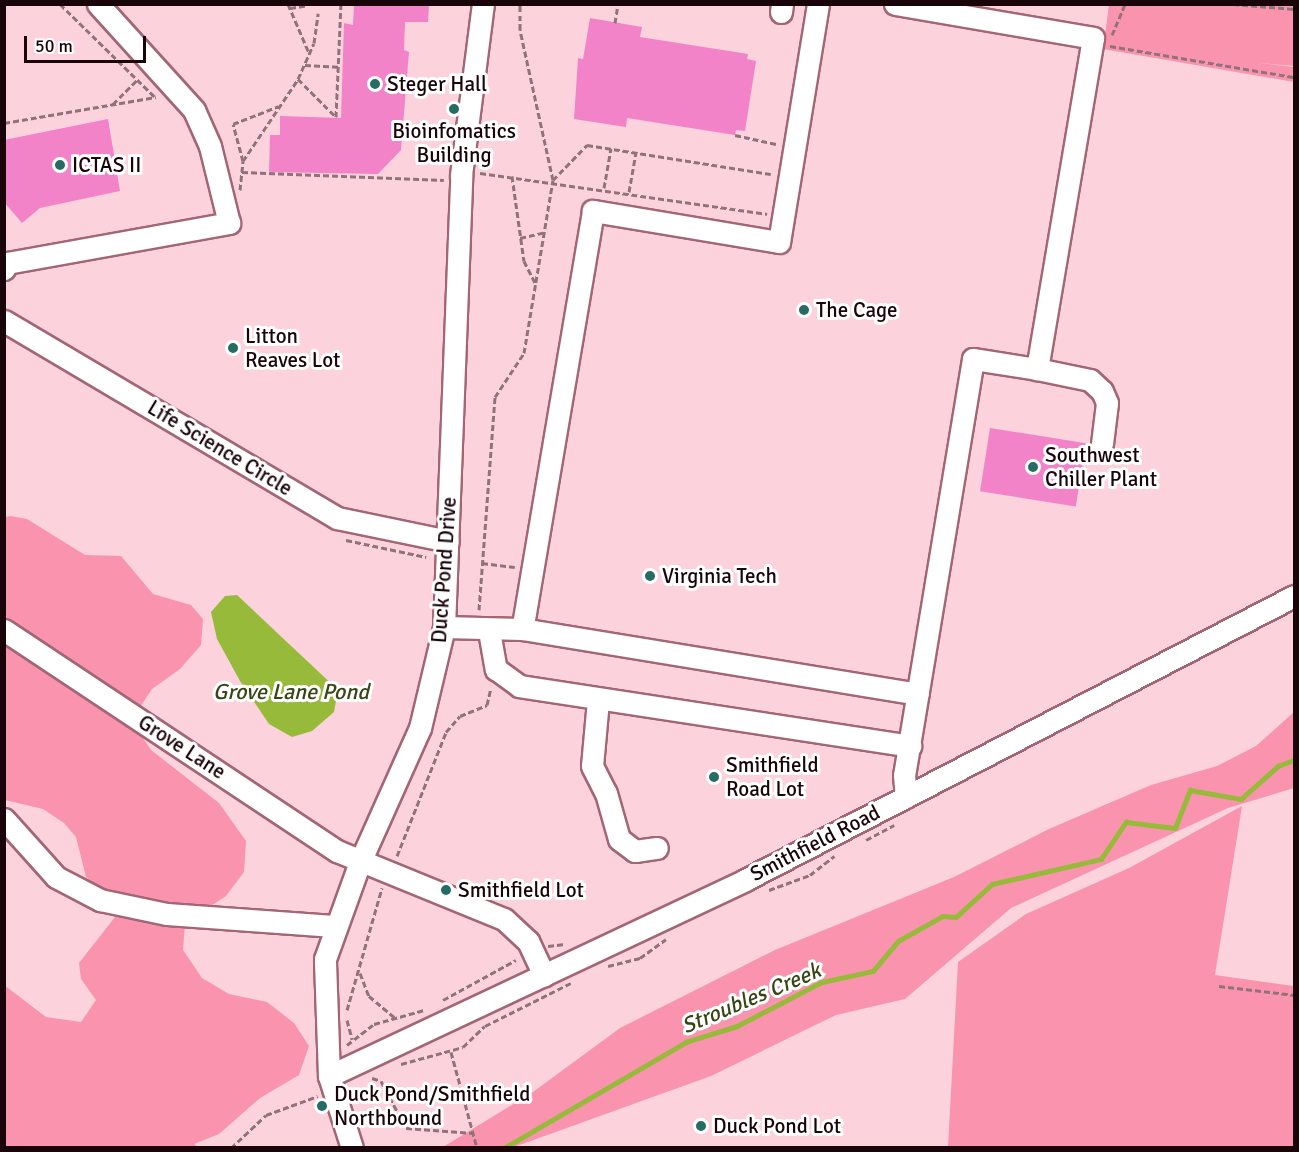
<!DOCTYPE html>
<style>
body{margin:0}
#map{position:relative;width:1299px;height:1152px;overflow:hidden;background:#fcd3dc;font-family:Signika,sans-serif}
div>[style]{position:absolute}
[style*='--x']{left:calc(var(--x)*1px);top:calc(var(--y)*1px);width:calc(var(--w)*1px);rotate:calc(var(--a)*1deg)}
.green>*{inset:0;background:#fa94ae}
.water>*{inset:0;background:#97ba3a}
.stream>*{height:4.5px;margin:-2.25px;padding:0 2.25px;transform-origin:2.25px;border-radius:2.25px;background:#97ba3a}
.building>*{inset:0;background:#f383c8;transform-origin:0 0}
.path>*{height:3px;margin-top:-1.5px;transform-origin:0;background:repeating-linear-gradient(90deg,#92727a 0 6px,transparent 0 9px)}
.roads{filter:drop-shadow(2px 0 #a26675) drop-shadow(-2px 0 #a26675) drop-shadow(0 2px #a26675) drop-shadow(0 -2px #a26675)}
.minor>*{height:21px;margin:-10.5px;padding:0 10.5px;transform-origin:10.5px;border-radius:10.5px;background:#fff}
.dots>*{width:16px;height:16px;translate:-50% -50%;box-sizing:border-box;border:3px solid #fff;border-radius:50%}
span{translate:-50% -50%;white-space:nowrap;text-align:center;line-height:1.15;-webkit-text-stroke:6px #fff;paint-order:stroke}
.poi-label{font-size:21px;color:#19040a}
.left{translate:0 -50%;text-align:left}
.street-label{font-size:21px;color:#19040a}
.water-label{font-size:22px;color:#374614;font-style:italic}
.frame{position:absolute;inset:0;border:6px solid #19040a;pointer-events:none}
.scale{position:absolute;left:24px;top:36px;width:122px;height:27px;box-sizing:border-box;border:3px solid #19040a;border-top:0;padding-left:8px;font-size:18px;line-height:21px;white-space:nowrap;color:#19040a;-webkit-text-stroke:4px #fff;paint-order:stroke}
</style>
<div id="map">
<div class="green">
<i style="clip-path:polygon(1109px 5px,1294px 5px,1294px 66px,1259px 63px,1294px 67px,1294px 82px,1103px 49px)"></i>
<i style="clip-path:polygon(11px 516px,27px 519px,85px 555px,121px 556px,153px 594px,191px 605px,203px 619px,201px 645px,180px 669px,152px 689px,138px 710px,137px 729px,151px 750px,219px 803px,246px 841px,244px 872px,226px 896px,185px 923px,183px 950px,202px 978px,229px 994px,267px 1002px,294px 1023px,309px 1046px,299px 1075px,260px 1098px,219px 1134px,194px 1144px,198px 1147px,5px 1147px,4px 985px,46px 1017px,81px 1022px,96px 1000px,81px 979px,79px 963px,115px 917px,107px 898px,86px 877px,76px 837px,64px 823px,43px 809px,5px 800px,4px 517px)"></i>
<i style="clip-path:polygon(1294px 712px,1294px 788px,1228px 808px,1011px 908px,905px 999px,836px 1015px,711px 1076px,514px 1147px,443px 1147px,533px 1092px,620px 1028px,775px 950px,954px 877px,1049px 829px,1151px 785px,1217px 766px,1256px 746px)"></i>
<i style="clip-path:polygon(1242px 806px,1215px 975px,1294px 986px,1294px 1147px,948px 1147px,958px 962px,1026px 914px,1129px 868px)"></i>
</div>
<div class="water">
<i style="clip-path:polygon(237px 595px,338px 690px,334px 712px,312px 731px,292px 737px,269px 724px,240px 681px,217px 639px,211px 612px,225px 596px)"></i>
</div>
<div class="stream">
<i style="--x:504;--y:1148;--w:211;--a:-30.2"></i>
<i style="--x:686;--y:1042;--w:53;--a:-17.4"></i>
<i style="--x:737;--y:1026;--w:96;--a:-27.4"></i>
<i style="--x:822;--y:982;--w:52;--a:-12.2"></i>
<i style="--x:873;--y:971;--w:39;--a:-50"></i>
<i style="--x:898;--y:941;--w:51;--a:-29.1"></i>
<i style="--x:943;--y:916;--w:13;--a:4"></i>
<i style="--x:956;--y:917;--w:49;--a:-42.5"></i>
<i style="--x:992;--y:884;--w:112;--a:-12.9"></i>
<i style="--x:1101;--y:859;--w:45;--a:-56"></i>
<i style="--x:1126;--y:822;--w:49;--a:7"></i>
<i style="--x:1175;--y:828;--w:41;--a:-68.5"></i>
<i style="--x:1190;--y:790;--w:52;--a:10"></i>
<i style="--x:1241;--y:799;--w:50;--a:-41.7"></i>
<i style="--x:1278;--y:766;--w:17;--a:-21"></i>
</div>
<div class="building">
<i style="clip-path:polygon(354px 4px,429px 4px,428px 22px,405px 22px,404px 50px,409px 52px,401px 150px,378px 174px,269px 172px,270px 135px,280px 135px,280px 116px,341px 118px,344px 23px,353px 25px)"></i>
<i style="clip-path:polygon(590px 18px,642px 27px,640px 37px,748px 54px,747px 59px,756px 61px,745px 131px,736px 130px,735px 135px,627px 118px,626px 127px,574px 119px,578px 58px,583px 59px)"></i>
<i style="clip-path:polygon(108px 119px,120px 191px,40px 208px,22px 223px,4px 202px,4px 140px)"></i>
<i style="left:990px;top:428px;width:97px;height:64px;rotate:9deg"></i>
</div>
<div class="path">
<i style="--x:60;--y:4;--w:132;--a:44.4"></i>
<i style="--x:288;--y:4;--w:53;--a:66.8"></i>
<i style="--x:1233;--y:4;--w:61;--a:4.7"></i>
<i style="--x:290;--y:8;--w:18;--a:-9"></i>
<i style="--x:615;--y:23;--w:19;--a:-81"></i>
<i style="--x:1112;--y:35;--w:34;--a:-67"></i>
<i style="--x:1110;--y:46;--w:187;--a:9.6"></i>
<i style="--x:305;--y:65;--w:33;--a:3"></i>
<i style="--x:298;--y:79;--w:52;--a:45"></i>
<i style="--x:113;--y:104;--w:35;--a:-45"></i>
<i style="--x:336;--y:117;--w:113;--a:-87.5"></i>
<i style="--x:4;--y:123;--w:154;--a:-9.7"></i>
<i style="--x:735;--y:135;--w:42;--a:12.4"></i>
<i style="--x:243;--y:161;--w:99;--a:-56.1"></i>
<i style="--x:298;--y:79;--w:39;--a:-66"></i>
<i style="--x:314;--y:43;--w:30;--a:-82"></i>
<i style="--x:242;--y:172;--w:202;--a:2.3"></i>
<i style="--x:480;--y:173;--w:290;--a:8.1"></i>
<i style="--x:512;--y:176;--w:86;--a:82"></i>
<i style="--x:524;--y:261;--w:27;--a:63"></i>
<i style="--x:553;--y:180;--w:49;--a:-45.8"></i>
<i style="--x:587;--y:145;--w:186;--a:9"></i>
<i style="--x:604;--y:188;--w:40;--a:-80"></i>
<i style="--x:240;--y:190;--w:29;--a:-84"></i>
<i style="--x:243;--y:161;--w:38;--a:-105"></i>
<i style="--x:233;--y:124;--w:49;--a:-21.4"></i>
<i style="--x:629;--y:192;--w:40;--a:-80"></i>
<i style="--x:520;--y:238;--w:26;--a:-13"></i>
<i style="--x:346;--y:540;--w:82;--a:12"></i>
<i style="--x:482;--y:563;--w:33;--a:7"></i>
<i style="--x:479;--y:610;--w:214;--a:-85.7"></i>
<i style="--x:495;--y:397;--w:53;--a:-56.6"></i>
<i style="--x:524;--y:353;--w:175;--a:-80.5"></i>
<i style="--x:553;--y:180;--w:154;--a:-102.4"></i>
<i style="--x:520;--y:30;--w:26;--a:-90"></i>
<i style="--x:866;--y:840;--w:32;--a:-28"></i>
<i style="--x:397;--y:856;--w:133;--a:-68.4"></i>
<i style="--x:446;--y:732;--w:21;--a:-49"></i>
<i style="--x:460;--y:716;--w:29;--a:-22"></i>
<i style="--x:487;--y:705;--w:17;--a:-77"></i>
<i style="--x:769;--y:890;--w:44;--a:-20.1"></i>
<i style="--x:810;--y:875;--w:31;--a:-38"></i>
<i style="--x:548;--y:946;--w:17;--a:-7"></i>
<i style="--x:608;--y:966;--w:33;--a:-14"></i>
<i style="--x:640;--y:958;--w:32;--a:-36"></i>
<i style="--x:360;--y:973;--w:25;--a:69"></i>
<i style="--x:369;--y:996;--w:33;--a:40"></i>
<i style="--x:1219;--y:986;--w:76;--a:6.8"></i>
<i style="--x:443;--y:1000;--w:83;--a:-28.7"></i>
<i style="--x:347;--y:1010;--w:127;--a:-74"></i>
<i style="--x:347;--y:1020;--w:20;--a:75"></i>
<i style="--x:347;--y:1045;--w:34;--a:-38"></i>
<i style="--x:374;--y:1024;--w:52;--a:-15.6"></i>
<i style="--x:451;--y:1052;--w:99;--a:74.8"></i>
<i style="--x:401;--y:1064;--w:64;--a:-15.3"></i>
<i style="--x:463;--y:1047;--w:30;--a:-44"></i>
<i style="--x:485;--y:1026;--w:96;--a:-26.6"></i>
<i style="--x:372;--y:1078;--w:9;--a:18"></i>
<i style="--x:381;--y:1081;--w:53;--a:62"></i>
<i style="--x:406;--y:1128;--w:67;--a:4.3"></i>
<i style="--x:231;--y:1148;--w:48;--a:-43.3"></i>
<i style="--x:266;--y:1115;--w:55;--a:-20.1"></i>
</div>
<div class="roads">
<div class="minor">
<i style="--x:818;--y:4;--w:241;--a:99.3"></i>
<i style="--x:779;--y:242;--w:189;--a:-170.5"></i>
<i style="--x:593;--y:211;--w:424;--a:99.6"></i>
<i style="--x:522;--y:629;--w:401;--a:9.3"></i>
<i style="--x:895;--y:4;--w:201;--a:9.7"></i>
<i style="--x:1093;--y:38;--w:336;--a:99.6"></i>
<i style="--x:1037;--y:369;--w:65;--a:-171.1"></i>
<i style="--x:973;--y:359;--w:422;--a:99.4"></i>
<i style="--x:904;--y:775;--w:22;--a:85"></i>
<i style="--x:781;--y:12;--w:8;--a:-83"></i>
<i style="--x:4;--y:269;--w:7;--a:-63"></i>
<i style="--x:7;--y:263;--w:226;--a:-10.2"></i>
<i style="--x:229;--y:223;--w:79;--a:-103.9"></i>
<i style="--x:210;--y:146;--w:39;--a:-114"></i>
<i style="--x:194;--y:110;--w:143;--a:-132.2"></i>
<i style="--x:4;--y:321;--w:387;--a:30.6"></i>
<i style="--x:337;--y:518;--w:113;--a:11.7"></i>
<i style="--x:1037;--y:369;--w:54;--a:11.7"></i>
<i style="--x:1090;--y:380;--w:16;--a:43"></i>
<i style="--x:1102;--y:391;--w:13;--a:67"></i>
<i style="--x:1107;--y:403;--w:41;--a:97"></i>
<i style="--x:444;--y:627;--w:78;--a:1.5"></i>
<i style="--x:4;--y:630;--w:400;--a:33.6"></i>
<i style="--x:337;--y:851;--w:180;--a:22.2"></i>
<i style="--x:504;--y:919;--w:33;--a:43"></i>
<i style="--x:528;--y:941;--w:38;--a:65"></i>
<i style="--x:489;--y:631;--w:39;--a:80"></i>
<i style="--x:496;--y:669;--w:29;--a:36"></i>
<i style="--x:519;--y:686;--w:396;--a:8.7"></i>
<i style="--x:598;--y:700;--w:66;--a:95.2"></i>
<i style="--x:592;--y:766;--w:30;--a:63"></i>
<i style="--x:606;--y:793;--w:48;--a:74.2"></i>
<i style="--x:619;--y:839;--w:20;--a:37"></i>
<i style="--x:635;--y:851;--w:22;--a:-8"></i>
<i style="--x:4;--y:819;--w:78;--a:48.1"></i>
<i style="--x:56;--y:877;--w:50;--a:27.6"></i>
<i style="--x:100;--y:900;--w:68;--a:11.8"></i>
<i style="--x:167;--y:914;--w:167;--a:4.1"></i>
<i style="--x:329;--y:1076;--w:460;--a:-25.2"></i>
<i style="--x:745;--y:880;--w:618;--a:-27.35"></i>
<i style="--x:352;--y:1148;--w:76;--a:-107.7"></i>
<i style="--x:329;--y:1076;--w:117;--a:-92"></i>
<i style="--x:325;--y:959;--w:103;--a:-70.2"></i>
<i style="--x:360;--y:862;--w:147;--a:-65.9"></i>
<i style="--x:420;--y:728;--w:104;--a:-76.6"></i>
<i style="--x:444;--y:627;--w:452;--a:-87.8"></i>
<i style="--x:461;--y:175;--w:172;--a:-82.7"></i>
</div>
</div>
<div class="dots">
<i style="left:375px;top:84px;background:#256d64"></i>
<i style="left:454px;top:109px;background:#256d64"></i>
<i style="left:60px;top:165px;background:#256d64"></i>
<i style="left:804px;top:310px;background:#256d64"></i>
<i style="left:233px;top:348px;background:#256d64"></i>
<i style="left:1033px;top:467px;background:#256d64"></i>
<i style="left:650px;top:576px;background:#256d64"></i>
<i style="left:714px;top:777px;background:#256d64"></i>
<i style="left:446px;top:890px;background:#256d64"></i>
<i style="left:322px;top:1106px;background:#256d64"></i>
<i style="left:701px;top:1126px;background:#256d64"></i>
</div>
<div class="poi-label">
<span class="left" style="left:387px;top:84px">Steger Hall</span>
<span style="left:454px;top:143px">Bioinfomatics<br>Building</span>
<span class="left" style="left:72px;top:165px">ICTAS II</span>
<span class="left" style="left:816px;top:310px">The Cage</span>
<span class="left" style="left:245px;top:348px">Litton<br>Reaves Lot</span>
<span class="left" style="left:1045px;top:467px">Southwest<br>Chiller Plant</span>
<span class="left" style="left:662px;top:576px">Virginia Tech</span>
<span class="left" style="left:726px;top:777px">Smithfield<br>Road Lot</span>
<span class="left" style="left:458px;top:890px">Smithfield Lot</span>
<span class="left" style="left:334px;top:1106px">Duck Pond/Smithfield<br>Northbound</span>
<span class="left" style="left:713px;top:1126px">Duck Pond Lot</span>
</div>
<div class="street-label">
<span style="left:220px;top:448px;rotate:31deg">Life Science Circle</span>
<span style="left:444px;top:570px;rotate:-86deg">Duck Pond Drive</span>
<span style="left:182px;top:747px;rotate:33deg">Grove Lane</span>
<span style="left:815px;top:843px;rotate:-27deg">Smithfield Road</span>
</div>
<div class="water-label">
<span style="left:291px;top:692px">Grove Lane Pond</span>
<span style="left:751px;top:998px;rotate:-23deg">Stroubles Creek</span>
</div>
<div class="frame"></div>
<div class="scale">50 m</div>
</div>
